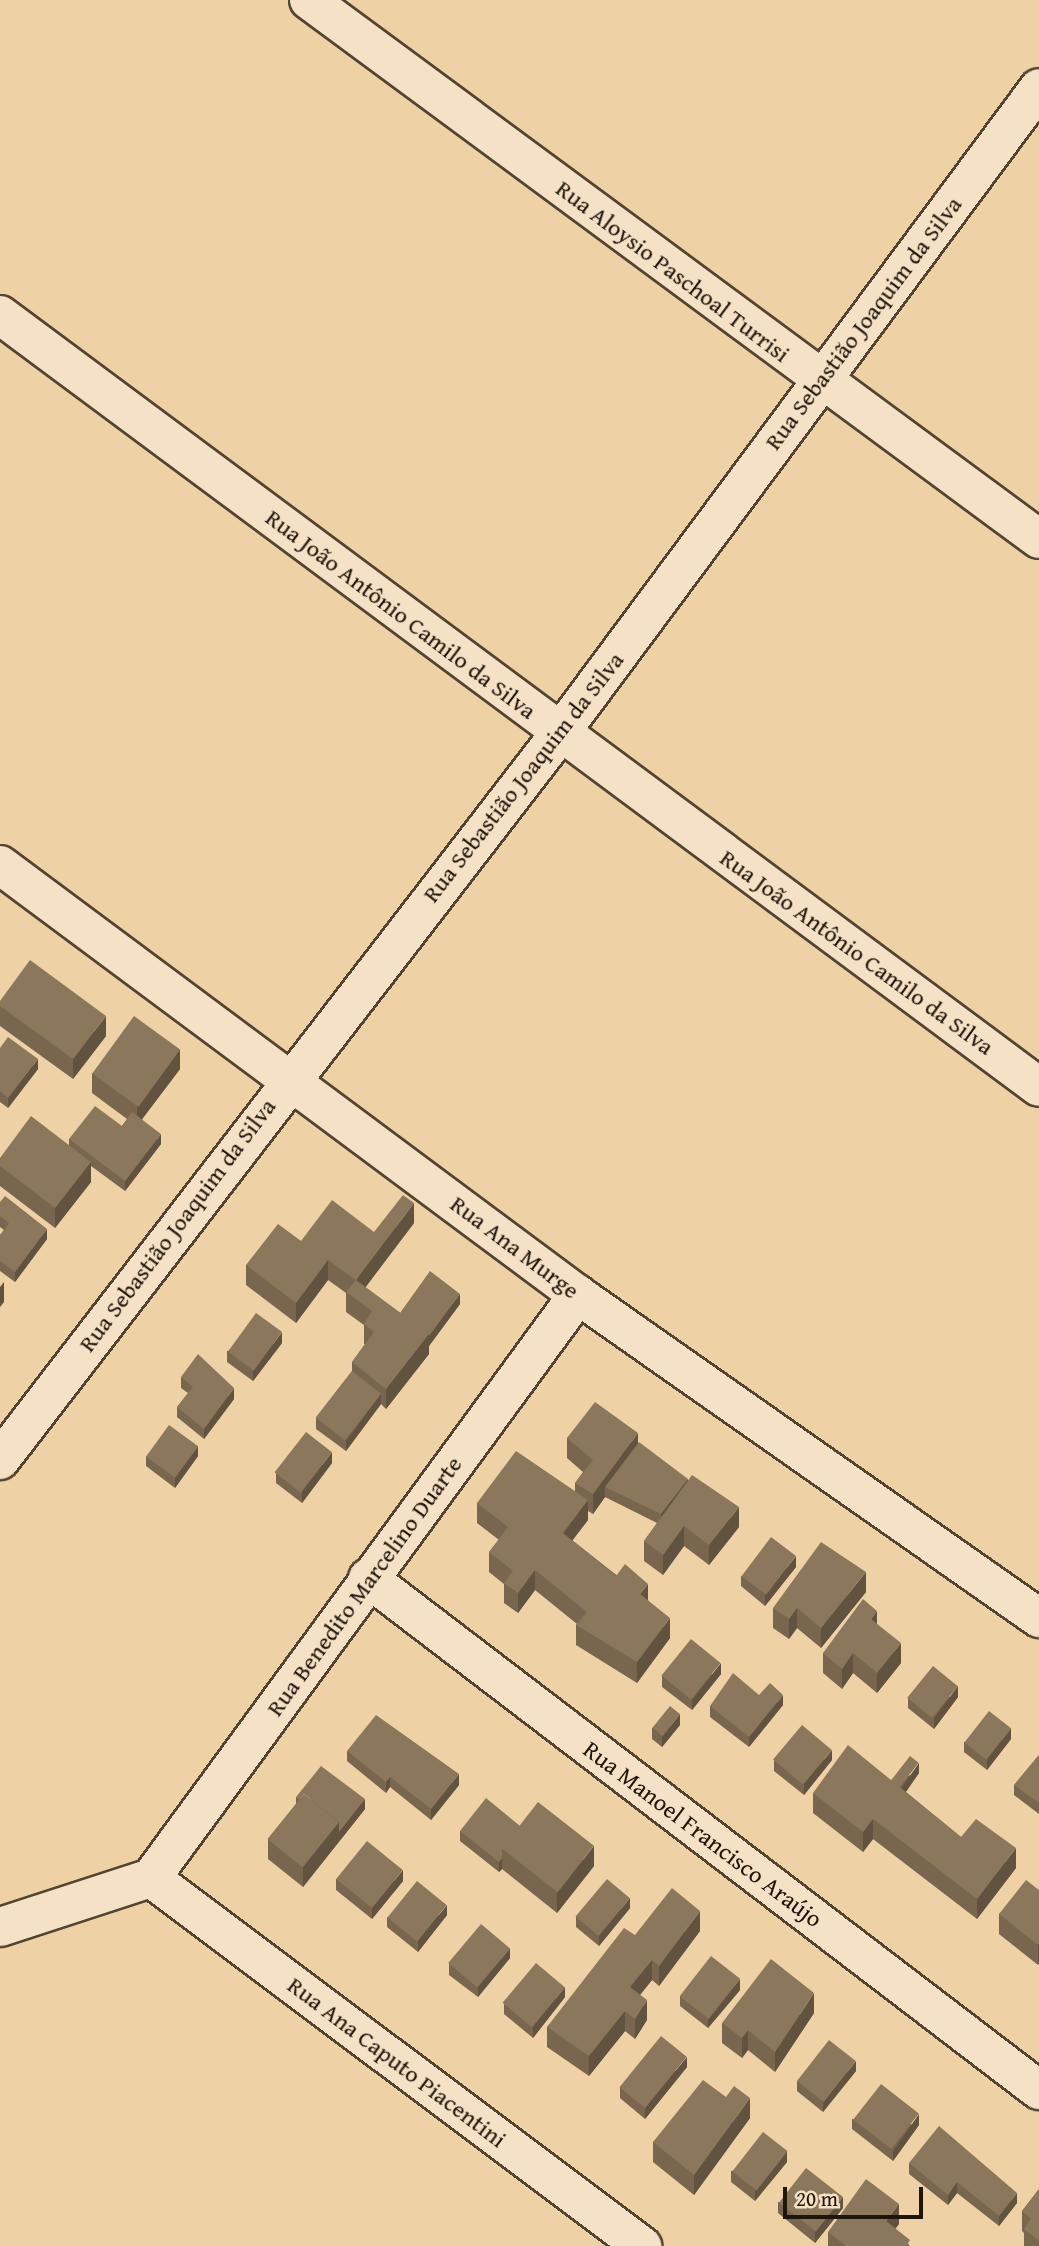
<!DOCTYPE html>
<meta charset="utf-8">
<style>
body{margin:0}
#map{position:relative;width:1039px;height:2246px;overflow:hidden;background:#efd1a6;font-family:"Gentium Book Plus",serif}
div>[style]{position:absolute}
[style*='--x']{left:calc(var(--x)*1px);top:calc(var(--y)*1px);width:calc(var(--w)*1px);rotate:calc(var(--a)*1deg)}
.roads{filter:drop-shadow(2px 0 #534432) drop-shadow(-2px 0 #534432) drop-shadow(0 2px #534432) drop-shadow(0 -2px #534432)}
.street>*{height:38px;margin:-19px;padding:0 19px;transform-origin:19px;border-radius:19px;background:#f5e1c5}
.wall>*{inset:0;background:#78664f}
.shaded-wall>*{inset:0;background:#615340;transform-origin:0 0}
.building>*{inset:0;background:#8b775c;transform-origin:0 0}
span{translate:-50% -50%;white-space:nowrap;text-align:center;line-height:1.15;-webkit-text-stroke:5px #f5e1c5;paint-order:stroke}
.street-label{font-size:24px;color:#1f150b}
.scale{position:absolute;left:783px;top:2187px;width:140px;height:32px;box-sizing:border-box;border:4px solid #1f150b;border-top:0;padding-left:9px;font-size:21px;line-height:24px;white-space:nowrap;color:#1f150b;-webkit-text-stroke:5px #f5e1c5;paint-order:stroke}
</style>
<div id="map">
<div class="roads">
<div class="street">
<i style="--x:309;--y:0;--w:907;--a:36.44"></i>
<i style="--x:0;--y:315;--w:1294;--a:36.61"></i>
<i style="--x:0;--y:865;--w:720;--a:36.65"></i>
<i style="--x:578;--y:1295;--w:563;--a:35.02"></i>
<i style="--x:0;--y:1460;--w:918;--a:-52.39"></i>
<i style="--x:560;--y:733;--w:803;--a:-53.4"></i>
<i style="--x:368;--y:1578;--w:844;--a:37.35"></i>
<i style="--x:151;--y:1878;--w:723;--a:-53.78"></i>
<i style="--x:151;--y:1878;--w:614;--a:36.85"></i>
<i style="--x:0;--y:1927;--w:159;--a:-18"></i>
</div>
</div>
<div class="wall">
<i style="clip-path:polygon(0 1001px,106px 1036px,73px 1079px,0 1026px)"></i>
<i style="clip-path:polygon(0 1048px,38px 1069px,8px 1108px,0 1102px)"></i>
<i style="clip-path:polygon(180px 1069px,142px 1119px,161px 1144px,125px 1191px,91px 1166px,91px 1182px,55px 1228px,0 1186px,0 1158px,69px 1145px,69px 1139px,122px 1126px,127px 1119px,92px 1093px,92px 1073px)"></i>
<i style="clip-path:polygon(0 1202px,47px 1239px,15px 1282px,0 1271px,0 1235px,4px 1230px,0 1227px)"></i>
<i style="clip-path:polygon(414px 1223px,365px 1287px,400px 1313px,460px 1304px,429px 1346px,429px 1354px,386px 1409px,381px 1404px,346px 1451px,316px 1429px,316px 1418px,352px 1371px,352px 1362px,365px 1344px,364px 1344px,364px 1325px,346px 1312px,346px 1293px,328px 1280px,296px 1323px,246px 1285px,246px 1265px,301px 1241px,374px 1232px)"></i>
<i style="clip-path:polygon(282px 1343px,253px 1381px,227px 1362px,227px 1351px)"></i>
<i style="clip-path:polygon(181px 1377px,234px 1399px,204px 1439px,177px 1417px,177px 1407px,188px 1393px,181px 1388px)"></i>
<i style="clip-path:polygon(567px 1438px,638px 1443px,688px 1481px,739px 1527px,709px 1565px,684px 1546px,663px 1575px,644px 1561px,644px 1541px,657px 1523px,605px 1497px,593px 1514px,588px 1511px,588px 1520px,572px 1540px,648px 1600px,670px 1638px,637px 1683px,576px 1645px,576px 1625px,577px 1624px,535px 1590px,518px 1613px,504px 1603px,504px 1584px,489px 1572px,489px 1552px,499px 1540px,477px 1523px,477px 1503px,575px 1491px,575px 1483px,583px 1472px,567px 1458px)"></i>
<i style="clip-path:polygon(146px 1456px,198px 1456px,175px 1488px,146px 1466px)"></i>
<i style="clip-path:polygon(332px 1463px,302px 1503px,276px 1483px,276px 1473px)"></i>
<i style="clip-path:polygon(796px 1567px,765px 1606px,741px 1586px,741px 1576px)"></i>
<i style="clip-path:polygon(866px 1592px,821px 1648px,797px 1628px,789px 1639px,773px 1628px,773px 1608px)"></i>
<i style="clip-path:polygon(877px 1624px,901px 1663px,877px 1693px,853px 1673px,842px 1689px,823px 1673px,823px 1653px)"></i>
<i style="clip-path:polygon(721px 1674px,692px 1710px,662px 1687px,662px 1676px)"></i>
<i style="clip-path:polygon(759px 1695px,783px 1705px,749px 1747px,710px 1717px,710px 1706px)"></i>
<i style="clip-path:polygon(958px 1697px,934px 1729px,908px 1708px,908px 1698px)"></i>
<i style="clip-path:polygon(680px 1725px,662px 1747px,652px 1739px,652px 1728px)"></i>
<i style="clip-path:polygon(1011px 1739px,987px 1770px,964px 1752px,964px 1742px)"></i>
<i style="clip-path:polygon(347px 1751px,459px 1785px,431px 1820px,390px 1787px,386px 1793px,347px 1761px)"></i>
<i style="clip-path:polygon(1039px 1755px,1039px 1814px,1014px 1795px,1014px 1785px)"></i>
<i style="clip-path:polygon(774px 1760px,832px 1760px,804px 1795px,774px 1771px)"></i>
<i style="clip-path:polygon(919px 1773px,906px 1792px,961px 1837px,1016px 1868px,977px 1919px,873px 1839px,863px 1852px,813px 1813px,813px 1793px,891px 1780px)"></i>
<i style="clip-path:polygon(296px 1797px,365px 1809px,303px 1887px,268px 1859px,268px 1839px,296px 1804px)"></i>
<i style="clip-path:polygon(520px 1826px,594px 1866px,557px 1913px,502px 1869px,499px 1872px,460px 1841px,460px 1831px)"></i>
<i style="clip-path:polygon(336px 1879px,403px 1881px,372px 1919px,336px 1890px)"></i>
<i style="clip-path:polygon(1039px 1890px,1038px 1965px,999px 1934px,999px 1914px)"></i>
<i style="clip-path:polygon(630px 1908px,599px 1946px,576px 1927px,576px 1917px)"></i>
<i style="clip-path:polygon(447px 1915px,418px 1952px,387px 1927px,387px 1917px)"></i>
<i style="clip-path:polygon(700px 1931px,659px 1986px,652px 1980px,640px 1995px,647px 2020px,635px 2039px,625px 2031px,589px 2076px,547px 2047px,547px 2027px,635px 1935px)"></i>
<i style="clip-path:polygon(510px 1958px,478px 1997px,449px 1975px,449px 1964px)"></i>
<i style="clip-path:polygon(740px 1990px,708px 2028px,680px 2006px,680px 1996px)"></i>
<i style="clip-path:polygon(565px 1997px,533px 2038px,504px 2014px,504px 2004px)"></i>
<i style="clip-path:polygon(814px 2013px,775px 2072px,748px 2050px,742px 2058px,722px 2043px,722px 2023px)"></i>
<i style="clip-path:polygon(687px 2067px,645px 2119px,620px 2098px,620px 2088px)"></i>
<i style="clip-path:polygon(856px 2071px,823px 2112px,797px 2091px,797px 2081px)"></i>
<i style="clip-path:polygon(750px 2118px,694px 2195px,653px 2162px,653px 2142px)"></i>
<i style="clip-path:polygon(852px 2119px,919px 2125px,893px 2161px,852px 2129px)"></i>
<i style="clip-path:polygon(787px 2162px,755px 2201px,731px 2182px,731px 2171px)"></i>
<i style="clip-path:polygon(909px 2163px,1017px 2203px,999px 2226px,957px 2193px,948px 2205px,909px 2174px)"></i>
<i style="clip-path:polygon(1039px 2189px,1039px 2246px,1024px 2246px,1024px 2233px,1022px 2231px,1022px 2211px)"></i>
<i style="clip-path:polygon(778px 2202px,843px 2208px,815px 2243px,778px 2213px)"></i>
<i style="clip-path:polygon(899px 2224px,895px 2229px,910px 2246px,828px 2246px,828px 2232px)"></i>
</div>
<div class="shaded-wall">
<i style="clip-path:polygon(106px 1016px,106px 1036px,73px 1079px,73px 1059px)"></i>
<i style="clip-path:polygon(180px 1049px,180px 1069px,137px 1126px,137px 1106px)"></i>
<i style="clip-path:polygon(38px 1059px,38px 1069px,8px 1108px,8px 1098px)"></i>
<i style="clip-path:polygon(161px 1134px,161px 1144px,125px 1191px,125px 1181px)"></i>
<i style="clip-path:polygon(91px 1162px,91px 1182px,55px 1228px,55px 1208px)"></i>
<i style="clip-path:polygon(414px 1203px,414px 1223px,356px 1300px,356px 1280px)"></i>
<i style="clip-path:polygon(47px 1229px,47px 1239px,15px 1282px,15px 1272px)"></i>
<i style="clip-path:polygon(328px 1260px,328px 1280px,296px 1323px,296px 1303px)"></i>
<i style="clip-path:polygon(4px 1282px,4px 1302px,0 1307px,0 1287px)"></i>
<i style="clip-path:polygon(460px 1294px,460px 1304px,429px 1346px,429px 1354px,386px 1409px,386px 1389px)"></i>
<i style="clip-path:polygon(282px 1332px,282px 1343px,253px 1381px,253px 1371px)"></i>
<i style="clip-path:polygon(234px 1388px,234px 1399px,204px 1439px,204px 1429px)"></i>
<i style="clip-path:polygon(381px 1394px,381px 1404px,346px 1451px,346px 1441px)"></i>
<i style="clip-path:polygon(638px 1433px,638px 1453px,605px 1487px,605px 1497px,593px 1514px,593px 1494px)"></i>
<i style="clip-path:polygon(198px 1446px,198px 1456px,175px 1488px,175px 1477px)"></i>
<i style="clip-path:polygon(332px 1452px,332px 1463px,302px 1503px,302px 1492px)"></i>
<i style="clip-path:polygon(688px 1479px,688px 1489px,661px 1525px,661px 1514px)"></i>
<i style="clip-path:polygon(588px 1500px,588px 1520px,563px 1553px,563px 1533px)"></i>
<i style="clip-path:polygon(739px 1507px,739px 1527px,709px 1565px,709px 1545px)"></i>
<i style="clip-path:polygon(684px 1526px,684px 1546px,663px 1575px,663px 1555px)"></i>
<i style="clip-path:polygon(796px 1556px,796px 1567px,765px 1606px,765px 1595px)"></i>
<i style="clip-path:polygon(535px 1570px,535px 1590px,518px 1613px,518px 1593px)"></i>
<i style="clip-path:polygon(866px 1572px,866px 1592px,821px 1648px,821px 1628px)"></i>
<i style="clip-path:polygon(648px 1584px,648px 1604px,640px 1594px)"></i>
<i style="clip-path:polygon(797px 1608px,797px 1628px,789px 1639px,789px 1619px)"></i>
<i style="clip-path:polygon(877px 1611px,877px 1631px,871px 1619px)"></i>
<i style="clip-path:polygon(670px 1618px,670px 1638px,637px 1683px,637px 1662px)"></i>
<i style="clip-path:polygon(901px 1643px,901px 1663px,877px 1693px,877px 1673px)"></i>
<i style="clip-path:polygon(853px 1653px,853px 1673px,842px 1689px,842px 1669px)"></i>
<i style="clip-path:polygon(721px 1663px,721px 1674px,692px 1710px,692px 1700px)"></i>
<i style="clip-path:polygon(958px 1686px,958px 1697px,934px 1729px,934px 1718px)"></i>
<i style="clip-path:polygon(783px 1695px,783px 1705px,749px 1747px,749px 1737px)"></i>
<i style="clip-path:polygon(680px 1714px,680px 1725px,662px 1747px,662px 1737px)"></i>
<i style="clip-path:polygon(1011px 1728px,1011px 1739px,987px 1770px,987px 1759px)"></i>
<i style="clip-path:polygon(832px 1750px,832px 1760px,804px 1795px,804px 1784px)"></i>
<i style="clip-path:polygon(919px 1763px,919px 1773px,897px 1804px,897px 1794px)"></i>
<i style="clip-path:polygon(459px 1774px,459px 1785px,431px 1820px,431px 1809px)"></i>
<i style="clip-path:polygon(390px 1777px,390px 1787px,386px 1793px,386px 1782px)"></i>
<i style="clip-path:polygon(365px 1799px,365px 1809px,303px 1887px,303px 1867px,339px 1822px)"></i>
<i style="clip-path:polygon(873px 1819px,873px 1839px,863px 1852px,863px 1832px)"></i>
<i style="clip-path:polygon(594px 1846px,594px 1866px,557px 1913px,557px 1893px)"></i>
<i style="clip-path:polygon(1016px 1848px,1016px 1868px,977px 1919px,977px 1899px)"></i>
<i style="clip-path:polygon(502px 1858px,502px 1869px,499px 1872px,499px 1862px)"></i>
<i style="clip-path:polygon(403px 1870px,403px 1881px,372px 1919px,372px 1908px)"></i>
<i style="clip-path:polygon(630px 1898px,630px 1908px,599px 1946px,599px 1936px)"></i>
<i style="clip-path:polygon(447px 1905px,447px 1915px,418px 1952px,418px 1941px)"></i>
<i style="clip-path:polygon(700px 1911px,700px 1931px,659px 1986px,659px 1966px)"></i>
<i style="left:1039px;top:1944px;width:20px;height:1px;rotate:90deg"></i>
<i style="clip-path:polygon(510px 1948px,510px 1958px,478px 1997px,478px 1987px)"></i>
<i style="clip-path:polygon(652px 1960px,652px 1980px,630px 2007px,630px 1987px)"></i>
<i style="clip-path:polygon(740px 1979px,740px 1990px,708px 2028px,708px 2018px)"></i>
<i style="clip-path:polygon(565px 1987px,565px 1997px,533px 2038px,533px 2027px)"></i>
<i style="clip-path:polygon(814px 1993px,814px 2013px,775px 2072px,775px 2052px)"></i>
<i style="clip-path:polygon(647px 2000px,647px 2020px,635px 2039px,635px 2019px)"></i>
<i style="clip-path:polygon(625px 2011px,625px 2031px,589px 2076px,589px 2056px)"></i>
<i style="clip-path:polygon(748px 2030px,748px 2050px,742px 2058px,742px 2038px)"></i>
<i style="clip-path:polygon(687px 2057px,687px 2067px,645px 2119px,645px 2108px)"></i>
<i style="clip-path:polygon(856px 2061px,856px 2071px,823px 2112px,823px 2102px)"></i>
<i style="clip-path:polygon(750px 2098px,750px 2118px,694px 2195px,694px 2175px)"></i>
<i style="clip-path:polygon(919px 2114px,919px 2125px,893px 2161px,893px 2151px)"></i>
<i style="clip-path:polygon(787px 2151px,787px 2162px,755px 2201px,755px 2191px)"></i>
<i style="clip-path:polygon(957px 2182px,957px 2193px,948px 2205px,948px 2195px)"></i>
<i style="clip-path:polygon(1017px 2193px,1017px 2203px,999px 2226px,999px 2216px)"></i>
<i style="clip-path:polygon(843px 2197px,843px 2208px,815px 2243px,815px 2232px)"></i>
<i style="clip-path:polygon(899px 2204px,899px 2224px,886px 2241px,886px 2221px)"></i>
</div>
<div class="building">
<i style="clip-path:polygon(30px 960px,106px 1016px,73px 1059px,0 1006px,0 1001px)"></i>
<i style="left:134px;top:1016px;width:57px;height:71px;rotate:36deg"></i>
<i style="clip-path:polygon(8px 1037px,38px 1059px,8px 1098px,0 1091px,0 1048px)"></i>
<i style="clip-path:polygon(95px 1106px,122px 1126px,132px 1112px,161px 1134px,125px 1181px,69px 1139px)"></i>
<i style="clip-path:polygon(31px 1116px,91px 1162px,55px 1208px,0 1166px,0 1158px)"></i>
<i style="clip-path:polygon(403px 1195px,414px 1203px,356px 1280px,328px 1260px,296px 1303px,246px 1265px,278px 1224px,301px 1241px,332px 1200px,374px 1232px)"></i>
<i style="clip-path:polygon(5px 1196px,47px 1229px,15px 1272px,0 1261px,0 1235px,9px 1223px,0 1216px,0 1202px)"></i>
<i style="clip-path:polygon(430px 1271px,460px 1294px,429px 1336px,429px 1334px,400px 1313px)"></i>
<i style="clip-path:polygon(356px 1280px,429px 1334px,386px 1389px,352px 1362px,374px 1332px,364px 1324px,372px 1311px,346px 1292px)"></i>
<i style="left:256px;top:1313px;width:32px;height:48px;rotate:36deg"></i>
<i style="clip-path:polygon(198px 1354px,234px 1388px,204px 1429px,177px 1407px,193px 1387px,181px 1377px)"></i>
<i style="left:352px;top:1371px;width:37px;height:59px;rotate:38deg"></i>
<i style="clip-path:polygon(595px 1402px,638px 1433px,593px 1494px,575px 1483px,593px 1460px,567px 1438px)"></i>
<i style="left:169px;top:1425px;width:36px;height:39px;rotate:36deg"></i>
<i style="left:306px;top:1432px;width:33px;height:51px;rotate:38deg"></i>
<i style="clip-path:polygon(639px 1442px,688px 1479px,661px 1514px,605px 1487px)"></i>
<i style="clip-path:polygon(516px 1451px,588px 1500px,563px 1533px,616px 1576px,625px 1564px,648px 1584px,640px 1594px,670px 1618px,637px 1662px,576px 1625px,587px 1612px,535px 1570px,518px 1593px,504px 1583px,513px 1571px,489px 1552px,508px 1527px,477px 1503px)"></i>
<i style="clip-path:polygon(692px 1475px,739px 1507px,709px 1545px,684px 1526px,663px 1555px,644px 1541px)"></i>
<i style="left:771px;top:1537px;width:31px;height:49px;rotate:37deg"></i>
<i style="clip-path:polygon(821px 1542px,866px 1572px,821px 1628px,797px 1608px,789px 1619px,773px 1608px)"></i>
<i style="clip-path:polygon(863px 1599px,877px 1611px,871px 1619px,901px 1643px,877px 1673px,853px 1653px,842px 1669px,823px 1653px)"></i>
<i style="left:691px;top:1639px;width:38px;height:47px;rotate:39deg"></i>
<i style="left:933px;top:1666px;width:32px;height:41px;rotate:39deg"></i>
<i style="clip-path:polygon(733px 1673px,759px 1695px,770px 1683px,783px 1695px,749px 1737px,710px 1706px)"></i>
<i style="left:670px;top:1706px;width:13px;height:28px;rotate:39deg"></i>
<i style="left:989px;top:1711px;width:28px;height:40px;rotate:38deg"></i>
<i style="clip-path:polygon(376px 1715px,459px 1774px,431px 1809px,390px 1777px,386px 1782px,347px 1751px)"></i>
<i style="left:802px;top:1725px;width:39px;height:45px;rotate:40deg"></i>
<i style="clip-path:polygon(848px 1745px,961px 1837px,976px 1819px,1016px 1848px,977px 1899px,873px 1819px,863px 1832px,813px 1793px)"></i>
<i style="clip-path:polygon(1039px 1755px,1039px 1803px,1014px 1785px)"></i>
<i style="left:910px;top:1756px;width:11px;height:31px;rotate:38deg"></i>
<i style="clip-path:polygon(321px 1766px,365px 1799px,339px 1832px,339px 1822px,304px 1794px,299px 1800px,296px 1797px)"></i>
<i style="left:304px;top:1794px;width:45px;height:58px;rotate:39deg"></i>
<i style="clip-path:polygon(486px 1798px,520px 1826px,502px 1849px,502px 1858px,499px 1862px,460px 1831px)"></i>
<i style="left:538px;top:1802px;width:71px;height:59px;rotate:38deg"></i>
<i style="left:367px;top:1841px;width:46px;height:49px;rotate:39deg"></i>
<i style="left:607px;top:1879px;width:30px;height:49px;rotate:40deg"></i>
<i style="clip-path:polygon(1026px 1880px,1039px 1890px,1039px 1944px,1038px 1945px,999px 1914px)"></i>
<i style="left:417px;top:1881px;width:38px;height:47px;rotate:39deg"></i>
<i style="clip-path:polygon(672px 1888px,700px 1911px,659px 1966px,652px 1960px,630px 1987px,647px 2000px,635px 2019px,625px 2011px,589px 2056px,547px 2027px,624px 1928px,635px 1935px)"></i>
<i style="left:481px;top:1924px;width:38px;height:51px;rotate:40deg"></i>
<i style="left:711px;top:1956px;width:37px;height:51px;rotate:38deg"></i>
<i style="clip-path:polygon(771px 1959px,814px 1993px,775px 2052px,748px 2030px,742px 2038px,722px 2023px)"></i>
<i style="left:536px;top:1963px;width:38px;height:52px;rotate:40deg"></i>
<i style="left:661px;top:2036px;width:33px;height:66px;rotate:39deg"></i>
<i style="left:829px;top:2040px;width:34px;height:52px;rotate:38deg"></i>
<i style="clip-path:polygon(703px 2080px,726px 2097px,734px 2086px,750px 2098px,694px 2175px,653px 2142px)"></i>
<i style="left:881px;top:2084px;width:48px;height:45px;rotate:38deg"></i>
<i style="clip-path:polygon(939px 2126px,1017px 2193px,999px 2216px,957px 2182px,948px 2195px,909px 2163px)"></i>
<i style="left:763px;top:2132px;width:31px;height:50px;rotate:38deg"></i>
<i style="left:806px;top:2168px;width:47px;height:44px;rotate:38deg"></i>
<i style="clip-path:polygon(866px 2179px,899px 2204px,886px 2221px,910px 2240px,906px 2246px,846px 2246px,828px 2232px)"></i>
<i style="clip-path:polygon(1039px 2189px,1039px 2241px,1024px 2229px,1031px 2219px,1022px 2211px)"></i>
</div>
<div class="street-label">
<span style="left:673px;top:271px;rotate:37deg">Rua Aloysio Paschoal Turrisi</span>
<span style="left:863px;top:323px;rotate:-53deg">Rua Sebastião Joaquim da Silva</span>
<span style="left:401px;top:614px;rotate:37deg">Rua João Antônio Camilo da Silva</span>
<span style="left:523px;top:777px;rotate:-52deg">Rua Sebastião Joaquim da Silva</span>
<span style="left:857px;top:952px;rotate:36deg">Rua João Antônio Camilo da Silva</span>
<span style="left:177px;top:1225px;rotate:-53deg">Rua Sebastião Joaquim da Silva</span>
<span style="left:515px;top:1247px;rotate:37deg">Rua Ana Murge</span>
<span style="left:364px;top:1586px;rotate:-54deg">Rua Benedito Marcelino Duarte</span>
<span style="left:703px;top:1834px;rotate:37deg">Rua Manoel Francisco Araújo</span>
<span style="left:397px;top:2062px;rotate:37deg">Rua Ana Caputo Piacentini</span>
</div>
<div class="scale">20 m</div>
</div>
